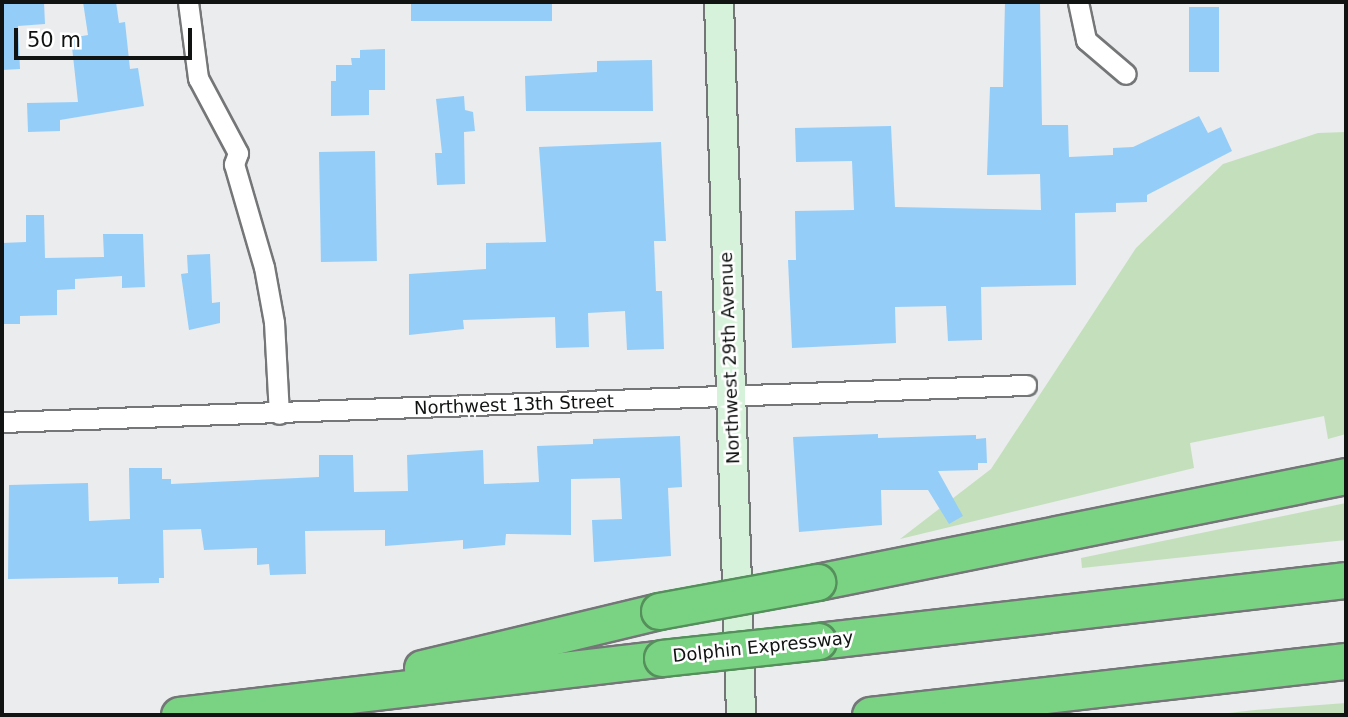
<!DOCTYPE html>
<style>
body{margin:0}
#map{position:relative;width:1348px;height:717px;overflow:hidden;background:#eaecee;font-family:"DejaVu Sans",sans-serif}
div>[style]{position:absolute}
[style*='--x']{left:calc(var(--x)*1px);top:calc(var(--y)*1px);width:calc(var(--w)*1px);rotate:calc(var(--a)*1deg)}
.green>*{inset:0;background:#c4dfbb}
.building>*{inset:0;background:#95cdf9;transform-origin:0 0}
.roads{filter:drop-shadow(2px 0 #747677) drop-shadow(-2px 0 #747677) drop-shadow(0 2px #747677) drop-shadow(0 -2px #747677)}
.street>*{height:19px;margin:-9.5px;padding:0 9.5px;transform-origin:9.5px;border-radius:9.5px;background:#fff}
.secondary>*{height:28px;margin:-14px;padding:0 14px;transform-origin:14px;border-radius:14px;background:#d7f2da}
.highway>*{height:35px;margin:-17.5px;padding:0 17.5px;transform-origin:17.5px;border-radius:17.5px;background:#7ad383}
.bridges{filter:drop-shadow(2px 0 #558f5b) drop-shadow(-2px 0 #558f5b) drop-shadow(0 2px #558f5b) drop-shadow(0 -2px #558f5b)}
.highway-bridge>*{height:35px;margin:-17.5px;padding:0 17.5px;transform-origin:17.5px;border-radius:17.5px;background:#7ad383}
span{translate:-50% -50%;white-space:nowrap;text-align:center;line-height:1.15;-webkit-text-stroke:5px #fff;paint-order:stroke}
.street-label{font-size:18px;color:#111212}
.frame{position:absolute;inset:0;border:4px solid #111212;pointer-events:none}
.scale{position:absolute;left:14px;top:28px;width:178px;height:32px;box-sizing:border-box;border:4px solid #111212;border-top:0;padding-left:9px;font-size:21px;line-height:24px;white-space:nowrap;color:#111212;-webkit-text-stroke:5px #fff;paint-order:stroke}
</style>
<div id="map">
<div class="green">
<i style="clip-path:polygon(1346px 132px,1346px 434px,1328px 439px,1324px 416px,1190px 443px,1194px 468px,900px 539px,991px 469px,1136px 248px,1223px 164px,1318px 133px)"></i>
<i style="clip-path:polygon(1346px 503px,1346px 540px,1082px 568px,1081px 558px)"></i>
<i style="clip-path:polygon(1346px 703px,1346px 715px,1211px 715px,1255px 710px)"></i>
</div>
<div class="building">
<i style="clip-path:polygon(2px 2px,44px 2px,45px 24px,18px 26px,20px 69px,2px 70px)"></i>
<i style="clip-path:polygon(83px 2px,116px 2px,119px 23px,125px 22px,130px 69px,138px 68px,144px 106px,60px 120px,60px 131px,28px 132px,27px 103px,78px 102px,71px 38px,88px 35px)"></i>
<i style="left:411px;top:2px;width:141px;height:19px"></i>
<i style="clip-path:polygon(1005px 2px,1040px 2px,1042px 125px,1068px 125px,1069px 157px,1113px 155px,1113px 148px,1133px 147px,1199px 116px,1208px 133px,1221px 127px,1232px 151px,1147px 195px,1147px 202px,1116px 203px,1116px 212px,1075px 213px,1076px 285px,981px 287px,982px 340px,948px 341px,946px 306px,895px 307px,896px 343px,792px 348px,788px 260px,796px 260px,795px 211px,854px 210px,852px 161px,796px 162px,795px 128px,891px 126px,895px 207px,1041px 210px,1040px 174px,987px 175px,990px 87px,1003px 87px)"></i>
<i style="left:1189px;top:7px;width:30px;height:65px"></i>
<i style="clip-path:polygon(385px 49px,385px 90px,369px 90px,369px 115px,331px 116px,331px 81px,336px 81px,336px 65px,352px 65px,351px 58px,360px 58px,360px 50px)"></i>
<i style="clip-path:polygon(652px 60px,653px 111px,526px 111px,525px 76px,597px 72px,597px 61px)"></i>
<i style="clip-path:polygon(464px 96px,465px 110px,473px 112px,475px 131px,464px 132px,465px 184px,437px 185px,435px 153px,442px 153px,436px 99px)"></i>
<i style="clip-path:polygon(661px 142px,666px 241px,654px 241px,656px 291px,662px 291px,664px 349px,627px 350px,625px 311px,588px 313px,589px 347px,556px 348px,555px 317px,463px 320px,464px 329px,409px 335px,409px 274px,486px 269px,486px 243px,546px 242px,539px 147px)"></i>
<i style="left:375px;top:151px;width:110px;height:56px;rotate:89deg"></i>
<i style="clip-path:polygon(26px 215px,44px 215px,45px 258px,104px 257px,103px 234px,143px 234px,145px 287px,122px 288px,122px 276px,75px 279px,75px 289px,57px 290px,57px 315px,20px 316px,20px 324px,2px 324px,2px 243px,26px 242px)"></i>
<i style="clip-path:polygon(210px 254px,212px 303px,220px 302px,220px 323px,189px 330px,181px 274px,188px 273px,187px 255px)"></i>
<i style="clip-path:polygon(878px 434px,878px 438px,976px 435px,976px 439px,986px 438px,987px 463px,978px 463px,978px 470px,938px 471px,963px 516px,949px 524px,928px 490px,881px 490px,882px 525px,799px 532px,793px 437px)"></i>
<i style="clip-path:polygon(680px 436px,682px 487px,668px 488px,671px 556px,594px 562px,592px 520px,622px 519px,620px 478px,571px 479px,571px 535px,506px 534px,505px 545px,463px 549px,463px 540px,385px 546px,385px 530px,305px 531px,306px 574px,270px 575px,269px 564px,257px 565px,257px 548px,204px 550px,201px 529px,163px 530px,164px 578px,159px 578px,159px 583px,118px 584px,118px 577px,8px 579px,9px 485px,88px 483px,89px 521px,130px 519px,129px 468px,162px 468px,162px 479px,171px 479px,171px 484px,319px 477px,319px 455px,353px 455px,354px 492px,408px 491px,407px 455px,483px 450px,484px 484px,539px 482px,537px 446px,593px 444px,593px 439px)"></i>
</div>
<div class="roads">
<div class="street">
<i style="--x:188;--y:2;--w:77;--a:82.5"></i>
<i style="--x:198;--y:78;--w:85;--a:61.9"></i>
<i style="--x:238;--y:153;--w:12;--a:110"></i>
<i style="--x:234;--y:164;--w:107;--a:73.8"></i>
<i style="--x:264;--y:267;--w:56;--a:79.7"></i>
<i style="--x:274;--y:322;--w:92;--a:86.9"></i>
<i style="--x:1078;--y:2;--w:39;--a:78"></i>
<i style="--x:1086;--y:40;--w:52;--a:40.4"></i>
<i style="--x:2;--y:422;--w:1025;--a:-2.07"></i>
</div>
<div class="secondary">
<i style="--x:719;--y:2;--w:713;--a:88.23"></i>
</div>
<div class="highway">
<i style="--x:817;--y:582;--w:540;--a:-11.33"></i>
<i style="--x:818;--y:641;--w:532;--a:-6.59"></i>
<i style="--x:422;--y:668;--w:244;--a:-13.5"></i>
<i style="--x:179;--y:715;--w:486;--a:-6.7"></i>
<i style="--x:870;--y:715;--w:479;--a:-6.5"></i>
</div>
</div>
<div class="bridges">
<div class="highway-bridge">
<i style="--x:659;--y:611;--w:161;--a:-10.4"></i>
<i style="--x:662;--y:658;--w:157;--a:-6.2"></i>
</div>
</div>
<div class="street-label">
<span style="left:730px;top:358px;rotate:-92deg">Northwest 29th Avenue</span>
<span style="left:514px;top:405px;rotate:-2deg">Northwest 13th Street</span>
<span style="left:763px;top:647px;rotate:-6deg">Dolphin Expressway</span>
</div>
<div class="frame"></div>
<div class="scale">50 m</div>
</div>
